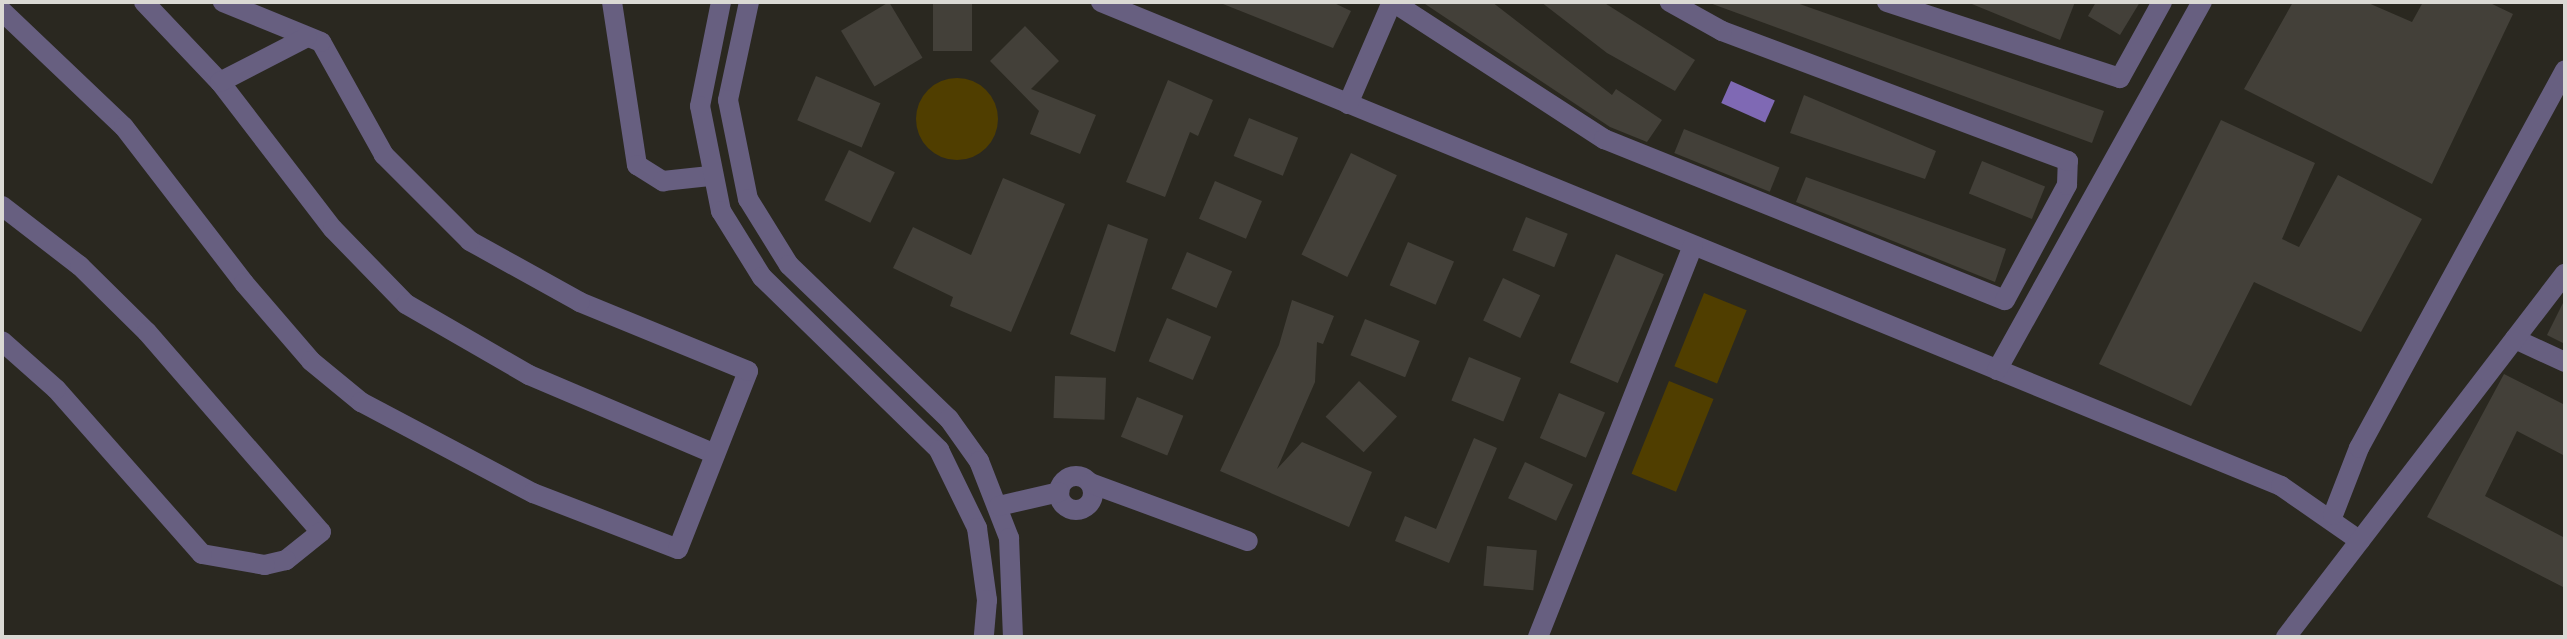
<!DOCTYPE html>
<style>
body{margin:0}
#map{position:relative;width:2567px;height:639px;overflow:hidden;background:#2a2820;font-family:"PT Sans Narrow",sans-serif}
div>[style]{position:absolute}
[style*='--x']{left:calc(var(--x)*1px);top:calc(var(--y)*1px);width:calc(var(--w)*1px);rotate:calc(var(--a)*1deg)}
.green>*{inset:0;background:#503e00;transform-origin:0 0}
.round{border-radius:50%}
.water>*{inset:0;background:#7f69b4;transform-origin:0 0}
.building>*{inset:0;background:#434039;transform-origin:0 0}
.minor>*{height:20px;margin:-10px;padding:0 10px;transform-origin:10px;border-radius:10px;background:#675f80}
.minor>.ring{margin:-10px;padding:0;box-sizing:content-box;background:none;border:20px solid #675f80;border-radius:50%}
span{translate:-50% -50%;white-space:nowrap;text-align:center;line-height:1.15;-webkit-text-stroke:6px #12110d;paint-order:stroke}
.frame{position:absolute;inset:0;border:4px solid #dad9d4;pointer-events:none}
</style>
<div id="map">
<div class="green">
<i class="round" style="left:916px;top:78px;width:82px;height:82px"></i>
<i style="left:1704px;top:293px;width:46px;height:79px;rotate:22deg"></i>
<i style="left:1669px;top:381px;width:48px;height:100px;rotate:22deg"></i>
</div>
<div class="water">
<i style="left:1731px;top:81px;width:48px;height:24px;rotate:24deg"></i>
</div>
<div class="building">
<i style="left:889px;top:2px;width:65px;height:56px;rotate:59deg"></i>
<i style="left:933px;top:2px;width:39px;height:49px"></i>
<i style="clip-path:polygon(1218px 2px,1332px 2px,1351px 11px,1333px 48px)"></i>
<i style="clip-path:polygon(1422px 2px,1492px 2px,1612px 95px,1616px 89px,1662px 120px,1647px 142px,1610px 127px)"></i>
<i style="clip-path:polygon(1541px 2px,1603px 2px,1695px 60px,1675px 91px,1607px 53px)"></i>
<i style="clip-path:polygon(1707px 2px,1794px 2px,2104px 111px,2092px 143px)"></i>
<i style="clip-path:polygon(1967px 2px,2075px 2px,2060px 40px)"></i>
<i style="clip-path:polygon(2096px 2px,2140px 2px,2120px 35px,2088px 16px)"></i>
<i style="clip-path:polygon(2293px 2px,2366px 2px,2412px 22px,2423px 2px,2488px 2px,2513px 14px,2432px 184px,2244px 89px)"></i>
<i style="clip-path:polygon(1025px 26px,1059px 61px,1031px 89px,1096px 115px,1080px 154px,1030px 134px,1039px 111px,990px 61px)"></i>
<i style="left:816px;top:76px;width:70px;height:48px;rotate:23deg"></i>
<i style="clip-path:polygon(1168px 80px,1213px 100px,1198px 136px,1190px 132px,1165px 197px,1126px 182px)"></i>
<i style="clip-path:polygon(1804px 95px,1936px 151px,1925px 179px,1790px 133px)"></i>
<i style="left:1249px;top:118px;width:53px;height:41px;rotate:22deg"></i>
<i style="clip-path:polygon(2221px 120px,2315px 163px,2282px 239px,2299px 247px,2338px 175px,2422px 219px,2361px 332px,2254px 282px,2191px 406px,2099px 364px)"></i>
<i style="left:1684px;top:129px;width:103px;height:26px;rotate:22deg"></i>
<i style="left:849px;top:150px;width:51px;height:56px;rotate:26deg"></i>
<i style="left:1351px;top:153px;width:51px;height:113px;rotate:26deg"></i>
<i style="left:1982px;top:161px;width:68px;height:35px;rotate:22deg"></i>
<i style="clip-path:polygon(1806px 177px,2006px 249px,1995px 282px,1796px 202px)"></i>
<i style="clip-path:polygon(1003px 178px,1065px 204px,1011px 332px,950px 306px,953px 297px,893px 268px,913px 227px,971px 255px)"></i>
<i style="left:1215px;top:181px;width:51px;height:41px;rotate:23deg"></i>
<i style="left:1526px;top:217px;width:45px;height:36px;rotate:22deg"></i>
<i style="clip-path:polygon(1108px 224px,1148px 239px,1115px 352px,1070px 334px)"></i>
<i style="left:1408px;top:242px;width:50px;height:47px;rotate:23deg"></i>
<i style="left:1187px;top:252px;width:49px;height:40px;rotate:23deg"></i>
<i style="left:1616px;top:254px;width:52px;height:118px;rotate:23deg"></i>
<i style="left:1503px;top:278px;width:41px;height:47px;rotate:25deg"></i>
<i style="clip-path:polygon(2565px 299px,2565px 344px,2547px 335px)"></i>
<i style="clip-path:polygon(1292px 300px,1334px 316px,1323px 344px,1317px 342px,1315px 382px,1277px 469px,1302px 442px,1372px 472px,1349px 527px,1220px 471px,1279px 345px)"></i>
<i style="left:1167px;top:318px;width:48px;height:47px;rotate:23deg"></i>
<i style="left:1365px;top:319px;width:59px;height:39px;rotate:22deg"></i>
<i style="left:1469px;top:357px;width:56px;height:47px;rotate:22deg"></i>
<i style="clip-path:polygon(2504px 374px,2565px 405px,2565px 456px,2517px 431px,2485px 496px,2565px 538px,2565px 588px,2427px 517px)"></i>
<i style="left:1055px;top:376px;width:51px;height:42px;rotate:2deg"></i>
<i style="left:1359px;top:381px;width:52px;height:49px;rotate:43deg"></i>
<i style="left:1559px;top:393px;width:50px;height:49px;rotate:23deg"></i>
<i style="left:1137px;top:397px;width:50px;height:43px;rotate:22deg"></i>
<i style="clip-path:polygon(1474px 438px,1497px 448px,1449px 563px,1395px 541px,1405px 516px,1436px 529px)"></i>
<i style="left:1525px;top:462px;width:53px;height:40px;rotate:25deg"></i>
<i style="left:1487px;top:546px;width:50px;height:40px;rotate:5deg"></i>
</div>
<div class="minor">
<i style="--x:144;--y:2;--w:110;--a:46.5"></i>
<i style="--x:220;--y:82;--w:185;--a:52.5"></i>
<i style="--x:333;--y:229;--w:105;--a:45.8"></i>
<i style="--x:406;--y:304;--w:142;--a:30"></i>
<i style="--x:529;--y:375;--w:202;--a:23"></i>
<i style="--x:612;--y:2;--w:165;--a:81.3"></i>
<i style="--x:637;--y:165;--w:31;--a:32"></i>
<i style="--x:663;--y:181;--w:47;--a:-6.1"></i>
<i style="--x:721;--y:2;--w:106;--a:101.4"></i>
<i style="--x:700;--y:106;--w:107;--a:78.7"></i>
<i style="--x:721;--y:211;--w:78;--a:58.2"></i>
<i style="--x:762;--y:277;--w:248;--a:44.3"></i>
<i style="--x:939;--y:450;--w:87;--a:64"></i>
<i style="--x:977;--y:528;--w:73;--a:82.1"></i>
<i style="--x:987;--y:600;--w:37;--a:95"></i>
<i style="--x:749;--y:2;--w:100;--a:102.1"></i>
<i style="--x:728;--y:100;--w:101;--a:78.6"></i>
<i style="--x:748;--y:199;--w:78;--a:58.2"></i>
<i style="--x:789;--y:265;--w:222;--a:43.9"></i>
<i style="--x:949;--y:419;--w:52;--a:54.5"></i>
<i style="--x:979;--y:461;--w:83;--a:68.7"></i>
<i style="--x:1009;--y:538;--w:99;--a:87.7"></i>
<i style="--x:1101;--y:2;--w:1275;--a:22.3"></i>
<i style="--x:2281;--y:486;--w:96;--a:34.8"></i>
<i style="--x:1393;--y:2;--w:252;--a:33"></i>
<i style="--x:1604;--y:139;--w:432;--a:21.9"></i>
<i style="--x:2005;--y:300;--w:131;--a:-61.7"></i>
<i style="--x:2067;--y:185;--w:24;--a:-88"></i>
<i style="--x:2068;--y:161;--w:370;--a:-159.4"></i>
<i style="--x:1722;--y:31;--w:60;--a:-150.9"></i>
<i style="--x:1887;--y:2;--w:245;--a:18.1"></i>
<i style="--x:2120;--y:78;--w:87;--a:-61.1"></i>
<i style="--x:2;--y:11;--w:168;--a:43.6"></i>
<i style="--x:124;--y:127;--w:197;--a:52.4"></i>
<i style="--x:244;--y:283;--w:103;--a:49.3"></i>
<i style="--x:311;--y:361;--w:65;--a:39.4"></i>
<i style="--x:361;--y:402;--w:195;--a:27.9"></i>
<i style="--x:533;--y:493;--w:155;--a:21.1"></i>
<i style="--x:678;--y:549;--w:191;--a:-68.5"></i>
<i style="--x:748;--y:371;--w:182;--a:-157.7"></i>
<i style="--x:580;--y:302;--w:126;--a:-151"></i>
<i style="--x:470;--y:241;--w:122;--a:-135"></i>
<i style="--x:384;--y:155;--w:129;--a:-119.1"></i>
<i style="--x:321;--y:42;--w:106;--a:-157.8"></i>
<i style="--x:220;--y:82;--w:98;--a:-27.3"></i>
<i style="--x:1348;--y:104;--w:111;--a:-66.7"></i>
<i style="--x:2;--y:206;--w:98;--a:37.6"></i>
<i style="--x:80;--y:266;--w:94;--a:44.6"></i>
<i style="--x:147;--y:332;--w:265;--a:49"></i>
<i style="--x:321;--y:532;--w:45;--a:141.3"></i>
<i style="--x:286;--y:560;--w:22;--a:167"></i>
<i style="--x:265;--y:565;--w:64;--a:-170.1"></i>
<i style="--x:202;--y:554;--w:220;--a:-131.5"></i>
<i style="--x:56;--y:389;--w:72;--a:-138.4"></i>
<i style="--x:2515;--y:339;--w:55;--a:24.7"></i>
<i style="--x:1997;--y:370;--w:421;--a:-60.9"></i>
<i class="ring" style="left:1059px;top:476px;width:14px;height:14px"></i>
<i style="--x:1090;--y:483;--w:168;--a:20.2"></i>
<i style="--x:999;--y:506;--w:62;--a:-13.1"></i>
<i style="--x:2333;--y:515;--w:72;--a:-68.8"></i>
<i style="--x:2359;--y:448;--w:430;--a:-61.4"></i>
<i style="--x:1538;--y:637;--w:421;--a:-68.4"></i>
<i style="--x:2286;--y:637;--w:458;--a:-52.5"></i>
</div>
<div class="frame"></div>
</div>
